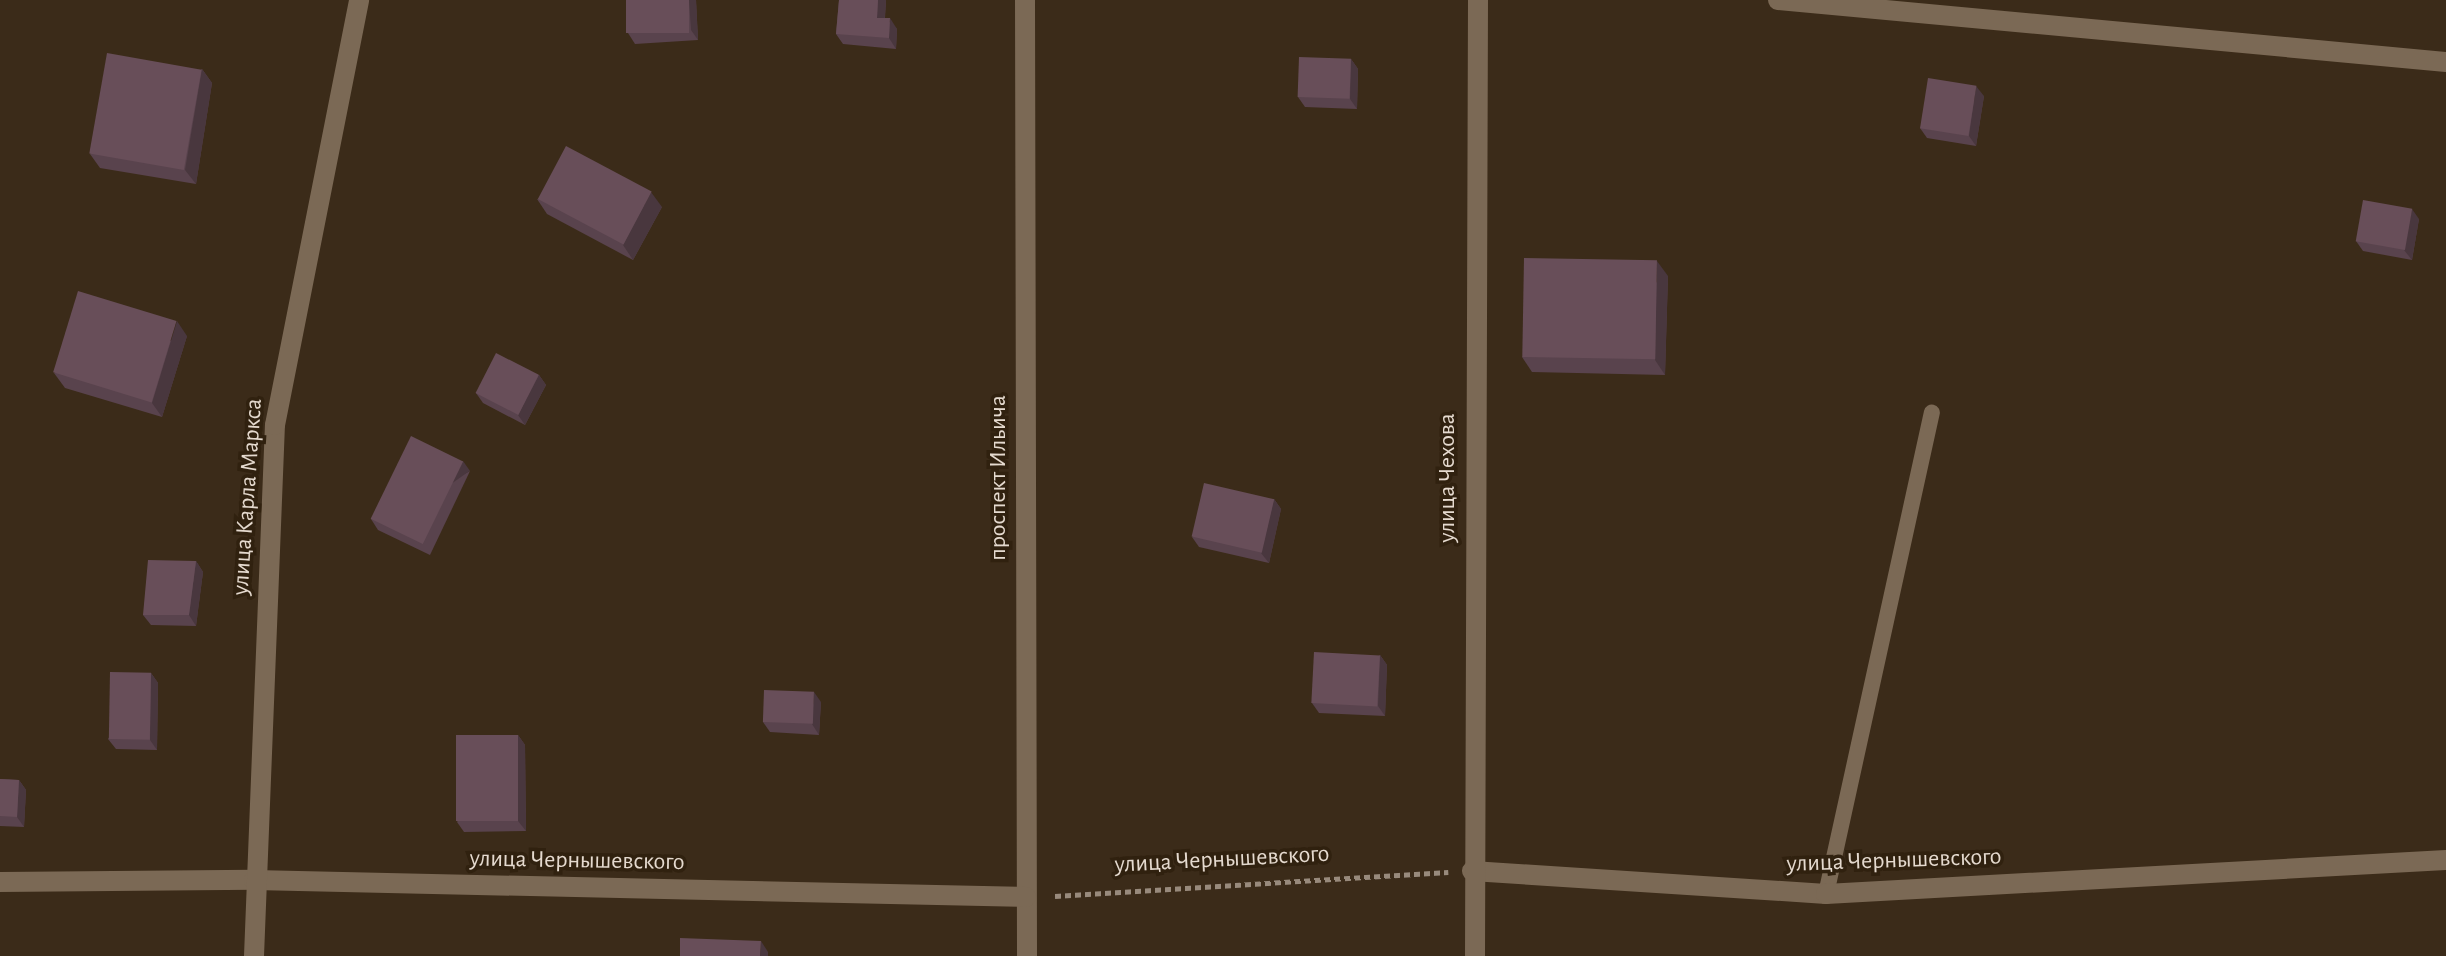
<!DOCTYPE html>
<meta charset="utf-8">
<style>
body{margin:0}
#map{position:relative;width:2446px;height:956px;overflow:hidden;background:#3b2b19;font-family:"Alegreya Sans",sans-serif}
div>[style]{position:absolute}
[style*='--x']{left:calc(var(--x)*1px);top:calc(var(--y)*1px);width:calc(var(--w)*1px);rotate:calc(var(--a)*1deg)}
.path>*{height:5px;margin-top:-2.5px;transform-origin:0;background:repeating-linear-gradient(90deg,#988a7c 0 6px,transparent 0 10px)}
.service>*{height:16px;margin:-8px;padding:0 8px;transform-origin:8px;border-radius:8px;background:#7b6955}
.minor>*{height:20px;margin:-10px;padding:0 10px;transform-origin:10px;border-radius:10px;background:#7b6955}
.wall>*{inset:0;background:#59434d}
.shaded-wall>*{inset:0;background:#49373e;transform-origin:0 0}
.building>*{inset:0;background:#684e59;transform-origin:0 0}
span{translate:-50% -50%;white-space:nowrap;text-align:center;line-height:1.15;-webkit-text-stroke:7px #30210f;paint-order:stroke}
.street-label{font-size:24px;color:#e5dacf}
</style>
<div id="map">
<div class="path">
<i style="--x:1055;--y:896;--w:394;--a:-3.5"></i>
</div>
<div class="service">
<i style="--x:1826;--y:894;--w:493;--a:-77.6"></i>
</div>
<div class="minor">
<i style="--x:1025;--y:0;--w:956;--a:89.88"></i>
<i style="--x:1778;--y:0;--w:671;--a:5.3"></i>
<i style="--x:1472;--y:871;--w:355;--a:3.7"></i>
<i style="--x:1826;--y:894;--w:621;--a:-3.14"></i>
<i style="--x:0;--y:882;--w:254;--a:-0.5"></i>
<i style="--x:254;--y:880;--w:772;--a:1.26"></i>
<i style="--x:254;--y:956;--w:531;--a:-87.74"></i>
<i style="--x:275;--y:425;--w:433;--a:-78.8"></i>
<i style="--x:1475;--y:956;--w:956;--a:-89.82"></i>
</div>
<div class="wall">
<i style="clip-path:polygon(626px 0,696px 0,698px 40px,635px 44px,628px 33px)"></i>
<i style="clip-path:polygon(839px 0,886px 0,885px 18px,897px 29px,896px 49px,843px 44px,836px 34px)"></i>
<i style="clip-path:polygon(1351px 59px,1358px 69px,1357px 109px,1305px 107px,1298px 97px)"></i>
<i style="clip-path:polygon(202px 69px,212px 83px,196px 184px,100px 168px,90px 154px)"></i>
<i style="clip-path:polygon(1984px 96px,1976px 146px,1927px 138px,1920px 128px)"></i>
<i style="clip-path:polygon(537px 199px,662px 207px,633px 260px,547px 214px)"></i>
<i style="clip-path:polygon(2419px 219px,2412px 260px,2363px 251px,2356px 241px)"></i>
<i style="clip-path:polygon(1668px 276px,1665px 375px,1532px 372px,1522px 357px)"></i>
<i style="clip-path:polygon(187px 336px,162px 417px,65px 388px,54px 373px)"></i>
<i style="clip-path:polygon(539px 375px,546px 385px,525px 425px,483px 403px,476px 393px)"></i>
<i style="clip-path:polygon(470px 471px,430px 555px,378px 530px,371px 519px)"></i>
<i style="clip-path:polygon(1274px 499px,1281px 509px,1269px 563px,1199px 547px,1192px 537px)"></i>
<i style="clip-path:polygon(196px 561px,203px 572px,196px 626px,151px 625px,143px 615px)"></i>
<i style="clip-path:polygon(1380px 655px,1387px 665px,1385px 716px,1319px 713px,1312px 703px)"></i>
<i style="clip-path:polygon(151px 673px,158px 683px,157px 750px,116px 749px,108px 739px)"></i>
<i style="clip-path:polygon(821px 702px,819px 735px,770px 732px,763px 722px)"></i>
<i style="clip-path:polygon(518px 735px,525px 745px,526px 831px,464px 832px,457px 822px)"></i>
<i style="clip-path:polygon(0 779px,19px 780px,26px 790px,24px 827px,0 826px)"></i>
</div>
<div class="shaded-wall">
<i style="clip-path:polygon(689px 0,696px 0,698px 40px,691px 30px)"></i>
<i style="clip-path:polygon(878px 0,886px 0,884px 28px,877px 18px)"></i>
<i style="clip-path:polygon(890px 18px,897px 29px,896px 49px,889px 38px)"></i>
<i style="clip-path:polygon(1351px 59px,1358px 69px,1357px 109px,1350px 99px)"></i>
<i style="clip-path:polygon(202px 69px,212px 83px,196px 184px,185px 170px)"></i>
<i style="clip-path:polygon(1976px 86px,1984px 96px,1976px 146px,1969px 136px)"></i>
<i style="clip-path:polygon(651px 192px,662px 207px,633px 260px,623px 245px)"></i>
<i style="clip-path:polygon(2412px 209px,2419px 219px,2412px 260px,2404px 250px)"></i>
<i style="clip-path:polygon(1657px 261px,1668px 276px,1665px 375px,1655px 360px)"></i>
<i style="clip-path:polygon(177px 321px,187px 336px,162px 417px,152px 403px)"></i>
<i style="clip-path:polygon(539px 375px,546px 385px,525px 425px,518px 415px)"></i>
<i style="left:463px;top:461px;width:12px;height:93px;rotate:55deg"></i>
<i style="clip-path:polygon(1274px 499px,1281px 509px,1269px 563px,1261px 553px)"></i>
<i style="clip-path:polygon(196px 561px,203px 572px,196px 626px,189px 615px)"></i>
<i style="clip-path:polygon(1380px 655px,1387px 665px,1385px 716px,1378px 706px)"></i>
<i style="clip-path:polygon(151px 673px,158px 683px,157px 750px,150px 740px)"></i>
<i style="clip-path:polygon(814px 692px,821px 702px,819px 735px,812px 724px)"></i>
<i style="clip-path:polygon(518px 735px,525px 745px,526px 831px,518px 821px)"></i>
<i style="clip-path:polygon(19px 780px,26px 790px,24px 827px,17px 817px)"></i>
<i style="clip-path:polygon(761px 941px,768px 952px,768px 956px,760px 956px)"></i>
</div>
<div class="building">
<i style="left:626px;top:0;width:63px;height:33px"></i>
<i style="clip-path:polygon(839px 0,878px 0,877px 18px,890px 18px,889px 38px,836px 34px)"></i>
<i style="left:107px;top:53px;width:96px;height:102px;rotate:10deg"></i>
<i style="left:1299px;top:57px;width:52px;height:40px;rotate:2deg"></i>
<i style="left:1928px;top:78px;width:49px;height:51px;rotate:9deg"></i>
<i style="left:566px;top:146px;width:97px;height:60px;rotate:28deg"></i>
<i style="left:2363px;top:200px;width:50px;height:42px;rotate:10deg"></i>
<i style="left:1524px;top:258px;width:133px;height:99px;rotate:1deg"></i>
<i style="left:78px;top:291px;width:103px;height:85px;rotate:17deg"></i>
<i style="left:496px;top:353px;width:48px;height:45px;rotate:27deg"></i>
<i style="left:411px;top:436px;width:58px;height:92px;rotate:26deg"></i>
<i style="left:1204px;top:483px;width:72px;height:55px;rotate:13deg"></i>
<i style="clip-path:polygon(148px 560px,196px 561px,189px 615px,143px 615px)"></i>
<i style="left:1314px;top:652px;width:66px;height:51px;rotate:3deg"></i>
<i style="left:110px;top:672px;width:41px;height:67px;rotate:1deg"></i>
<i style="left:764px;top:690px;width:50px;height:32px;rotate:2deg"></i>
<i style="left:518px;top:735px;width:86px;height:62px;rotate:90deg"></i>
<i style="left:0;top:779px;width:19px;height:37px;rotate:3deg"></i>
<i style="clip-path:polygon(680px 938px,761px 941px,760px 956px,680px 956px)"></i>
</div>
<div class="street-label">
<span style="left:999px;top:478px;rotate:-90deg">проспект Ильича</span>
<span style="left:1448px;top:478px;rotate:-90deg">улица Чехова</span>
<span style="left:248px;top:497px;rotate:-86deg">улица Карла Маркса</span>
<span style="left:1222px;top:860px;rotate:-3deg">улица Чернышевского</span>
<span style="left:577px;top:861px;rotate:1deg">улица Чернышевского</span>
<span style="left:1894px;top:861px;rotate:-2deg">улица Чернышевского</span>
</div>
</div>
